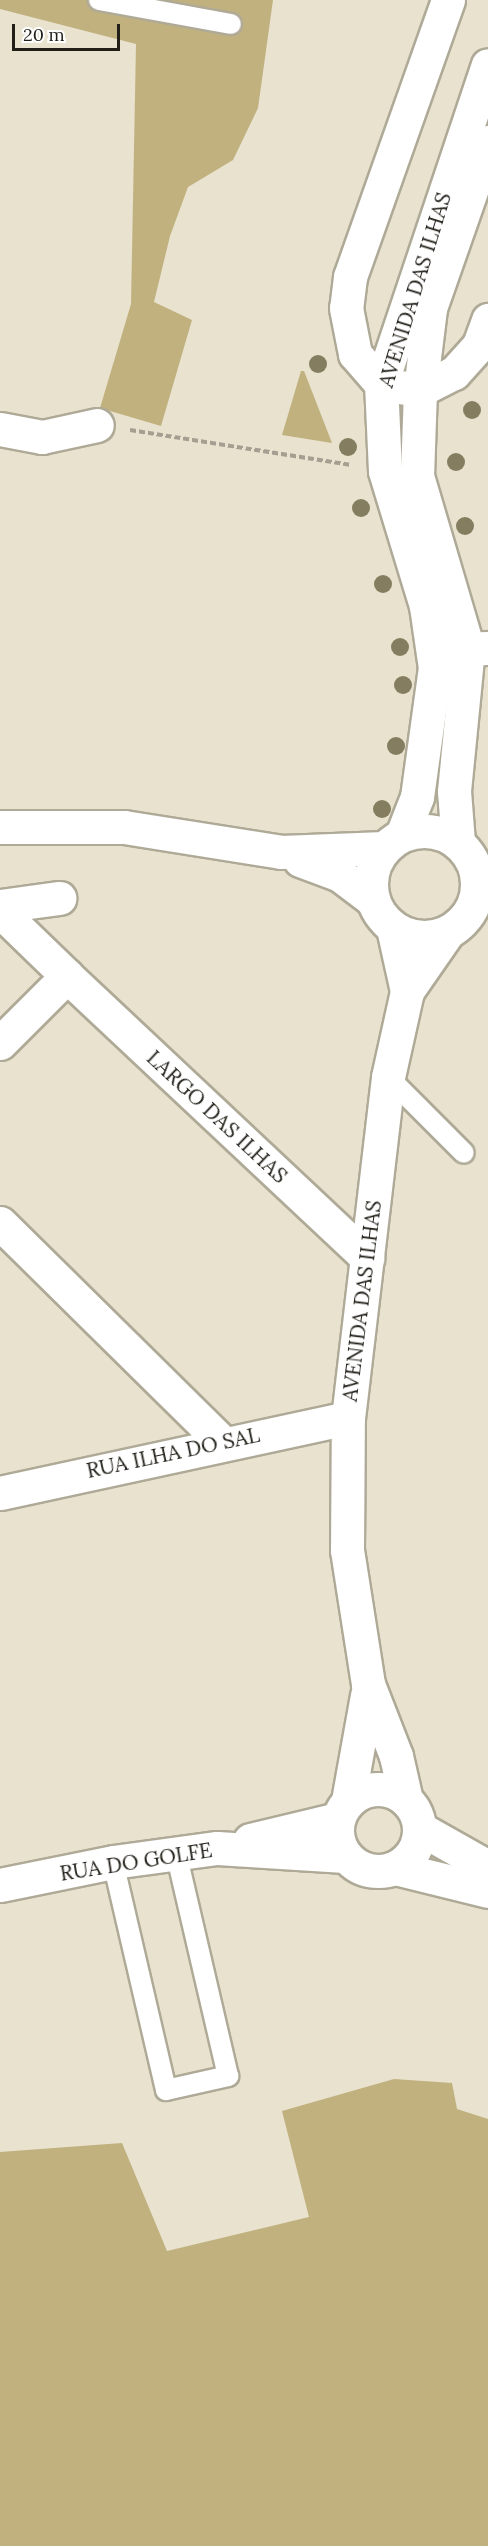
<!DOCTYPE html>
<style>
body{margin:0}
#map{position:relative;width:488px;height:2546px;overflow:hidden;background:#e8e2ce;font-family:Lora,serif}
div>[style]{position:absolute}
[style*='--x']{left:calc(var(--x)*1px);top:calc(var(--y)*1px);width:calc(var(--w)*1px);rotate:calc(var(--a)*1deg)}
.green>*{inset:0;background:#c0b17f}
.path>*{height:4px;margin-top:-2px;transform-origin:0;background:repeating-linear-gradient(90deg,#a49f90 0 6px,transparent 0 9px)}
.roads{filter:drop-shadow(2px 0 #afaa97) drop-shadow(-2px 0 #afaa97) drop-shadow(0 2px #afaa97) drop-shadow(0 -2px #afaa97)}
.service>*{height:20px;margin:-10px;padding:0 10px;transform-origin:10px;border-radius:10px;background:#fff}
.minor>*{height:33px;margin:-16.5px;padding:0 16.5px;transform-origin:16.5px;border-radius:16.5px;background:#fff}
.minor>.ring{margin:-16.5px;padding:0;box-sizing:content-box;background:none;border:33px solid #fff;border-radius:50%}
.tertiary>*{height:33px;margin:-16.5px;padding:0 16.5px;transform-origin:16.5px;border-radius:16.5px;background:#fff}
.secondary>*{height:33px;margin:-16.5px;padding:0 16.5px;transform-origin:16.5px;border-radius:16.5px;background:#fff}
.secondary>.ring{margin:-16.5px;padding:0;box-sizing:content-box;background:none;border:33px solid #fff;border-radius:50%}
.trees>*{width:18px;height:18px;margin:-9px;border-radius:50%;background:#857d5f}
span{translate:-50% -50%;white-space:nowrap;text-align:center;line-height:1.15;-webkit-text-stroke:4.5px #fff;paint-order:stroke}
.street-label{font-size:21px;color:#211f18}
.scale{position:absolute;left:12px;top:24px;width:108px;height:27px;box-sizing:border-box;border:3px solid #211f18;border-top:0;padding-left:8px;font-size:18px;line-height:21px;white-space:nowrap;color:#211f18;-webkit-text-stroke:4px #fff;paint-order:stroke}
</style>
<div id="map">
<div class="green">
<i style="clip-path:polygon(0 0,273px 0,258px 108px,233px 160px,188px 187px,170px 236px,154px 302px,192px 320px,161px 426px,100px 408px,131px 304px,136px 44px,0 9px)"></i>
<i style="clip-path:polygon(301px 371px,304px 371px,332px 443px,282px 435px)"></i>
<i style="clip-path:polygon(394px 2079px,452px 2083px,457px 2109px,488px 2119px,488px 2546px,0 2546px,0 2152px,122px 2143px,167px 2251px,309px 2217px,282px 2111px)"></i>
</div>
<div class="path">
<i style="--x:130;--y:430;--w:224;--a:9"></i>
</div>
<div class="roads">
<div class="service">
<i style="--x:99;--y:0;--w:134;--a:10.3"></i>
<i style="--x:388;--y:1077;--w:107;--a:45"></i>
<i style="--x:113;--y:1862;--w:234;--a:76.9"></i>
<i style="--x:166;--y:2090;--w:64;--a:-12.7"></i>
<i style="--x:228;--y:2076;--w:229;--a:-103.1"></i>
</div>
<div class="minor">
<i style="--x:448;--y:0;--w:294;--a:109.5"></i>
<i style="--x:350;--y:277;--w:31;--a:97"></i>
<i style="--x:346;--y:308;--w:47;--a:78.9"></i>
<i style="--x:355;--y:354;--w:40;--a:49"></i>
<i style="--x:381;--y:384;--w:39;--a:9"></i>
<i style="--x:420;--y:390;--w:38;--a:-27"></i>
<i style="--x:454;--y:373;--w:38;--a:-48"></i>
<i style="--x:479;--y:345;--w:27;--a:-70"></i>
<i style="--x:0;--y:429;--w:43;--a:10.8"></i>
<i style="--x:42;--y:437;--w:56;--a:-12.3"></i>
<i style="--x:438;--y:650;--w:50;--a:-2.3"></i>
<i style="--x:0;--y:906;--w:60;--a:-7.7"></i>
<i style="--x:0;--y:911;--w:93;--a:44.1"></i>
<i style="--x:393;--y:928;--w:65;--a:77.5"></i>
<i style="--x:0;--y:1043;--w:95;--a:-45"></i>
<i style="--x:67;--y:976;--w:412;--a:43.2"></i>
<i style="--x:0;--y:1223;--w:310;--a:44.6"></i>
<i style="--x:0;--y:1493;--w:356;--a:-12.2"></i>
<i class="ring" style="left:337px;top:1789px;width:49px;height:49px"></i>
<i style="--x:406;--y:1800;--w:45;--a:-102.8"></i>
<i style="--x:396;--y:1756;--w:77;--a:-111.3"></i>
<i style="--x:368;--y:1684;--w:136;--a:-98.9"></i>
<i style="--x:347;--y:1550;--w:132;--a:-89.6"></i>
<i style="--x:348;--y:1418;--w:343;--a:-83.3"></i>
<i style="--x:388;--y:1077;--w:88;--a:-77.5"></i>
<i style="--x:407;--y:991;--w:72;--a:-55.2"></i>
<i style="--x:348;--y:1801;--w:108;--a:-79.8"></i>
<i style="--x:419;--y:1828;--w:79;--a:29.5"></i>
<i style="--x:250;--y:1840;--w:90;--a:-13.4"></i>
<i style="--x:395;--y:1868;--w:96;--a:13.9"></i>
<i style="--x:0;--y:1885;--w:115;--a:-11.5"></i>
<i style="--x:113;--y:1862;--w:105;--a:-7.7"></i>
<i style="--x:217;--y:1848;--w:128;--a:3.6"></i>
</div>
<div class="tertiary">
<i style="--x:402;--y:835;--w:41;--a:-68.5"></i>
<i style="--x:417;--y:797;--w:130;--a:-82.1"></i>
<i style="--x:435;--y:668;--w:63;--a:-98.3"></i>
<i style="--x:426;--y:606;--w:141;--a:-106.9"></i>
<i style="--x:385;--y:471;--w:87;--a:-92.6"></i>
<i style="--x:381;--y:384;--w:336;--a:-71.5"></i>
<i style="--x:458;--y:842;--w:51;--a:-94.5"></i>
<i style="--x:454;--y:791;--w:143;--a:-84.4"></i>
<i style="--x:468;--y:649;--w:180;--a:-106.4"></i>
<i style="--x:417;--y:476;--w:86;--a:-88"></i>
<i style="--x:420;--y:390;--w:83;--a:-83"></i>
<i style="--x:430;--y:308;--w:176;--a:-70.7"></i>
</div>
<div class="secondary">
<i style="--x:0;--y:827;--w:124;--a:0"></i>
<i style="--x:124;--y:827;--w:159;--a:9"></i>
<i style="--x:281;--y:852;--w:103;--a:-2.2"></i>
<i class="ring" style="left:371px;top:831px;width:73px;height:73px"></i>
<i style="--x:300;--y:860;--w:43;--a:20.6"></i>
<i style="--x:340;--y:875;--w:41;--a:37.1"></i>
</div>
</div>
<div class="trees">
<i style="left:318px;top:364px"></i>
<i style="left:472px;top:410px"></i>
<i style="left:348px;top:447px"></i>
<i style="left:456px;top:462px"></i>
<i style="left:361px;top:508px"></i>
<i style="left:465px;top:526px"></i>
<i style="left:383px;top:584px"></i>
<i style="left:400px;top:647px"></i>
<i style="left:403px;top:685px"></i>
<i style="left:396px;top:746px"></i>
<i style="left:382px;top:809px"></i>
</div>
<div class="street-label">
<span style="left:415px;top:290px;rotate:-73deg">AVENIDA DAS ILHAS</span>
<span style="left:217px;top:1117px;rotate:43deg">LARGO DAS ILHAS</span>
<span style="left:362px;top:1301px;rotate:-83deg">AVENIDA DAS ILHAS</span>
<span style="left:173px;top:1453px;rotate:-12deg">RUA ILHA DO SAL</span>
<span style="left:136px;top:1862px;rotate:-9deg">RUA DO GOLFE</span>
</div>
<div class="scale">20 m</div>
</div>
